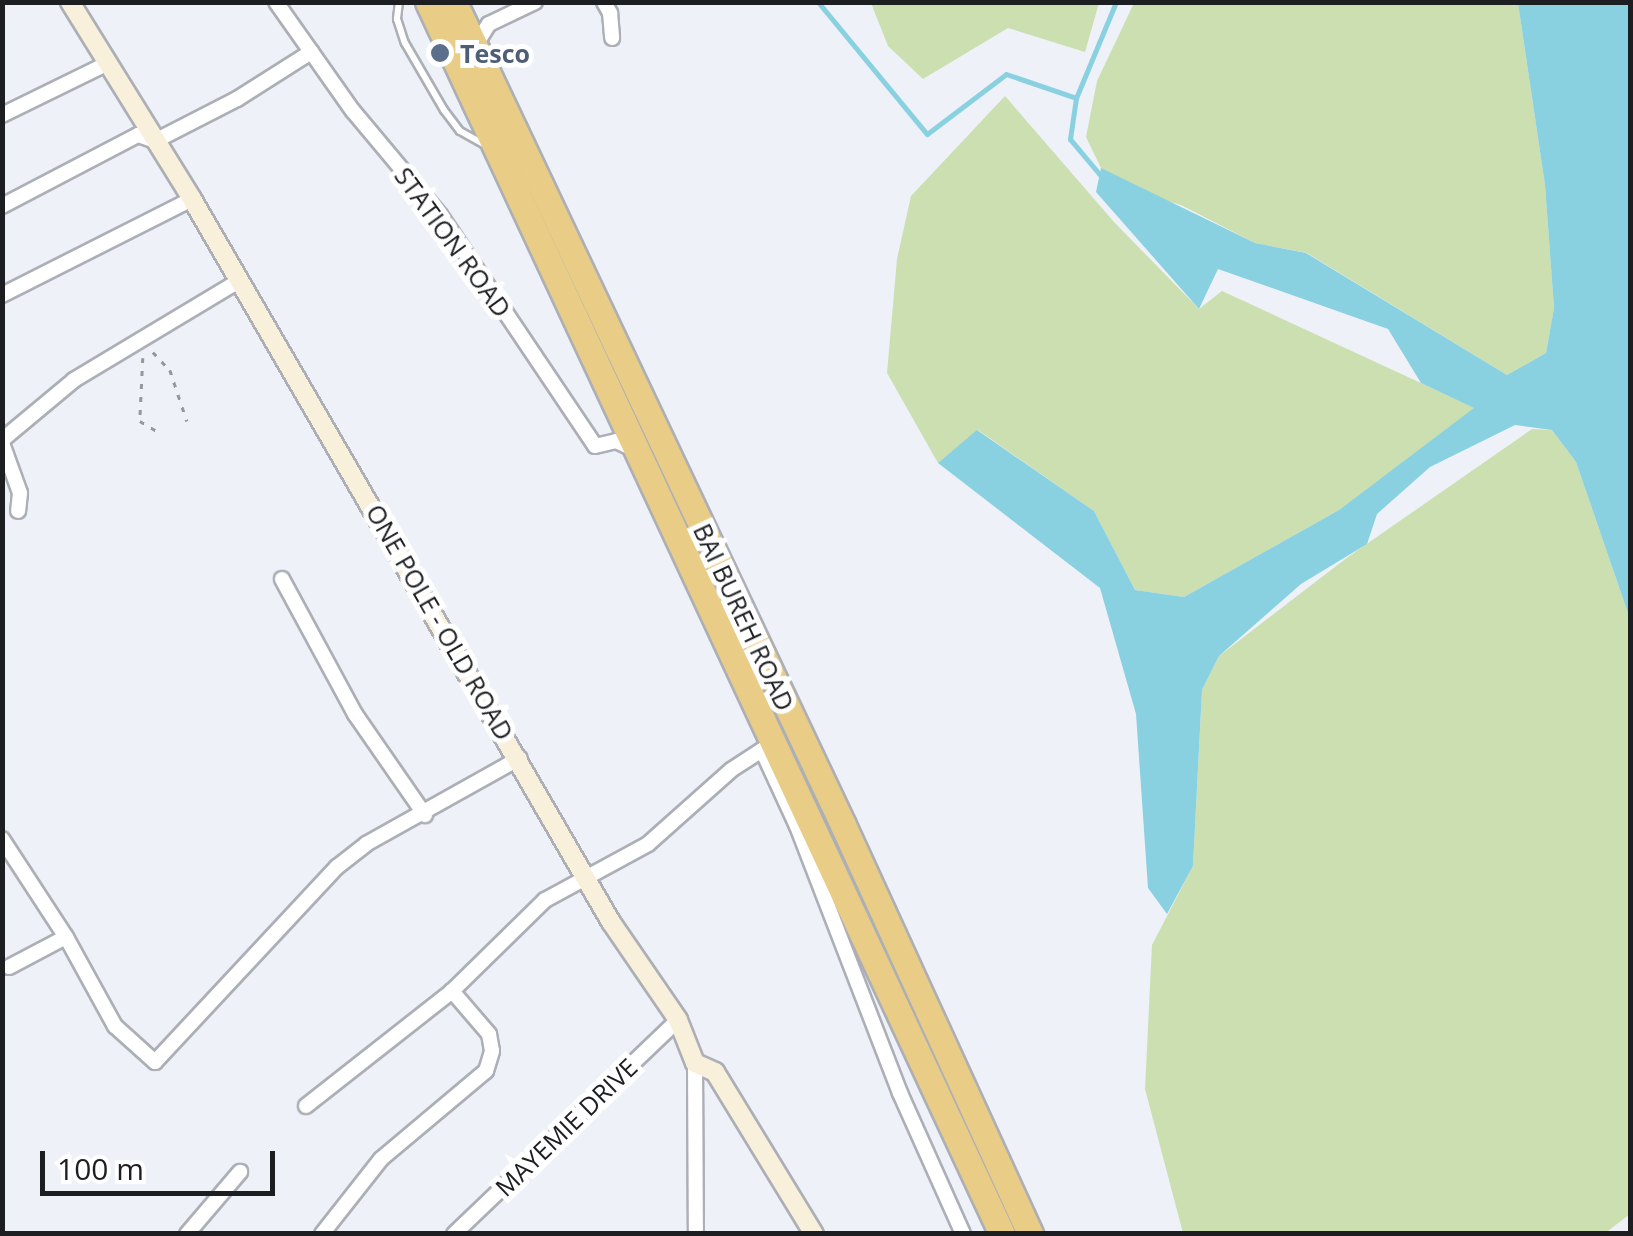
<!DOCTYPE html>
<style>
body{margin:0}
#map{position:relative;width:1633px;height:1236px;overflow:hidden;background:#eef1f8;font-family:"Open Sans",sans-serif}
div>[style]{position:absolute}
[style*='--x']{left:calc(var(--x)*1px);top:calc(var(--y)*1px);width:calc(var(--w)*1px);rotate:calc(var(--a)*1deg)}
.green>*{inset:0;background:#cbdfb1}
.water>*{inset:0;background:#89d1e1}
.stream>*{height:5px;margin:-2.5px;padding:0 2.5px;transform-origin:2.5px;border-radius:2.5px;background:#89d1e1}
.path>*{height:2.5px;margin-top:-1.25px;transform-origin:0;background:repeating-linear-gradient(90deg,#95979c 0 5px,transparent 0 13px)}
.roads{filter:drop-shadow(2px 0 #acafb6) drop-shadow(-2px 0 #acafb6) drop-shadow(0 2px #acafb6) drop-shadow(0 -2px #acafb6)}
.lane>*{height:6px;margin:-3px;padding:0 3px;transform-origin:3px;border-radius:3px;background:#fff}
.street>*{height:14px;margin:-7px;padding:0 7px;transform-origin:7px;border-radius:7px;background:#fff}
.secondary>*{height:18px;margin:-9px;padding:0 9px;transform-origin:9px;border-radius:9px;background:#f8f0da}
.highway>*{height:25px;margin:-12.5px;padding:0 12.5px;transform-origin:12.5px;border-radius:12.5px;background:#e9cc85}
.dots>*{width:28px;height:28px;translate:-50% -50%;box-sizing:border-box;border:5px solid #fff;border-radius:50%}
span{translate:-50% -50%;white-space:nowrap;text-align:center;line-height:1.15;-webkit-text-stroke:10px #fff;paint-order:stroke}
.service-label{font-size:25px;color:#4e5e75;font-weight:700}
.left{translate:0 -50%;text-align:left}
.street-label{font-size:25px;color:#1d1e21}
.frame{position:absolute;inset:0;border:5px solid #1d1e21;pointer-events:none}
.scale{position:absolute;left:40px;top:1151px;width:235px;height:45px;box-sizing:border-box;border:5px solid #1d1e21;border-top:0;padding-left:12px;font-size:30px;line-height:35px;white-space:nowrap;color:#1d1e21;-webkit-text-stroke:8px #fff;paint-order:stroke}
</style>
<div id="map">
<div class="green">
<i style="clip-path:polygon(871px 3px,1099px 3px,1085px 52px,1008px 28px,923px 79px,888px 46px)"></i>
<i style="clip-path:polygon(1134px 3px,1518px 3px,1545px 185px,1554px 308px,1546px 353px,1507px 375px,1307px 253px,1255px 243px,1181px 205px,1123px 188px,1101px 168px,1086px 137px,1097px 81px)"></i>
<i style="clip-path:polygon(1005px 96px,1114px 222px,1199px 309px,1222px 291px,1475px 408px,1339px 510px,1184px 597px,1135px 590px,1094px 511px,978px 430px,938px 463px,887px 373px,897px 259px,911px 196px)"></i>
<i style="clip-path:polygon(1532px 429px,1552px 430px,1576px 462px,1630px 619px,1630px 1214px,1604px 1234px,1183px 1233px,1145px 1089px,1152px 945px,1193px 866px,1202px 690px,1219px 656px,1348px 557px)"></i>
</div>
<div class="water">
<i style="clip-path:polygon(1518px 3px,1630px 3px,1630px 619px,1576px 462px,1552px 430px,1515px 425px,1430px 467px,1377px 514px,1367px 544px,1301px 584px,1219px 656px,1202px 690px,1193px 866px,1167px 914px,1148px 888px,1136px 714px,1100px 588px,938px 463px,977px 430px,1094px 511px,1135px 590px,1184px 597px,1339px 510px,1474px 408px,1421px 383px,1388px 329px,1218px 269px,1199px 309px,1096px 192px,1101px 168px,1255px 243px,1306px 253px,1507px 375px,1546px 353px,1554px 308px,1545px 185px)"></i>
</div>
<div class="stream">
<i style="--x:818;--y:2;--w:171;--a:50.5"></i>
<i style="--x:927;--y:134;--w:99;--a:-37.2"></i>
<i style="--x:1006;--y:74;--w:74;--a:18.9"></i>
<i style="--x:1106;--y:182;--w:56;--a:-129.9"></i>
<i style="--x:1070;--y:139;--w:41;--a:-81.7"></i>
<i style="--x:1076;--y:98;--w:104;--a:-67.4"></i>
</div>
<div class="path">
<i style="--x:153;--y:352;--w:25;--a:47"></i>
<i style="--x:170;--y:370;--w:54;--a:71.6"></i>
<i style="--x:143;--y:358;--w:63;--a:92.7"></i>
<i style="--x:140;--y:421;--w:21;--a:31"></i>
</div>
<div class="roads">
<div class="lane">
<i style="--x:399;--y:2;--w:17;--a:97"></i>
<i style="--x:397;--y:19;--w:25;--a:72"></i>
<i style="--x:405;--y:43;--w:78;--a:59.8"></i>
<i style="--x:444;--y:110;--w:26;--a:53"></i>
<i style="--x:460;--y:131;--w:26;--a:29"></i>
</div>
<div class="street">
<i style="--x:276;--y:2;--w:133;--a:54.8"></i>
<i style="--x:353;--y:111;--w:136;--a:50.1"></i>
<i style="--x:440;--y:215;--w:278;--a:56.1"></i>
<i style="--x:595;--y:446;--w:22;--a:-13"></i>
<i style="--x:616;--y:441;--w:21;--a:25"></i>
<i style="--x:604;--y:2;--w:13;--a:61"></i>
<i style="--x:610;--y:13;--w:25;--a:85"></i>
<i style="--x:475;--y:46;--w:26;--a:-58"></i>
<i style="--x:489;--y:24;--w:51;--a:-25.6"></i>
<i style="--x:2;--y:115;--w:116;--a:-26.1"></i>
<i style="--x:2;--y:206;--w:153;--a:-27.6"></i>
<i style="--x:138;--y:135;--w:18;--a:19"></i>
<i style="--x:155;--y:141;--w:92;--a:-27.1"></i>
<i style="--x:237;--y:99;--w:88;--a:-32.4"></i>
<i style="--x:2;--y:295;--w:213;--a:-26.8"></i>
<i style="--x:2;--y:440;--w:94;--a:-39.8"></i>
<i style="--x:74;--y:380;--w:192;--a:-31"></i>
<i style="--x:2;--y:443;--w:53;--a:70.2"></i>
<i style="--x:20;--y:493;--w:18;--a:96"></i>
<i style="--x:282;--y:579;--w:153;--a:61.6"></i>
<i style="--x:355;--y:714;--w:123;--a:55.3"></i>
<i style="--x:2;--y:839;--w:117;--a:56.9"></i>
<i style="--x:66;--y:937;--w:102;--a:61.2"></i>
<i style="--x:115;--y:1026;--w:54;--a:42"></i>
<i style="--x:155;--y:1062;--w:267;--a:-47"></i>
<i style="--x:337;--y:867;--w:37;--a:-38"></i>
<i style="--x:366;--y:844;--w:176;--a:-29.2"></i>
<i style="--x:9;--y:967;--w:64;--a:-27.8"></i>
<i style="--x:695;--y:1063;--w:171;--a:89.7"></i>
<i style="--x:306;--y:1106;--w:186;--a:-38.2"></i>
<i style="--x:452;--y:991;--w:130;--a:-44.4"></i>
<i style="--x:545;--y:900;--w:117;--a:-28.5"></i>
<i style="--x:648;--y:844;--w:111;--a:-41.7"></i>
<i style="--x:731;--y:770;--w:37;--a:-33"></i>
<i style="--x:762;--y:750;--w:84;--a:65.3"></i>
<i style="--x:797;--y:826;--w:286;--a:68.9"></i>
<i style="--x:900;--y:1093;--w:154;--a:65.9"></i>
<i style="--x:187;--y:1234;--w:82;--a:-49.5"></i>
<i style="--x:322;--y:1234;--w:95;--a:-51.8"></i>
<i style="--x:381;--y:1159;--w:137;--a:-40"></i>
<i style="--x:486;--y:1071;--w:21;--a:-73"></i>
<i style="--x:492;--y:1051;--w:17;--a:-100"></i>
<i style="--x:489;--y:1034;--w:57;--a:-130.7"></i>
<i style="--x:454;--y:1234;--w:310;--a:-43.7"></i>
</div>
<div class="secondary">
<i style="--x:70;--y:2;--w:232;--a:58.2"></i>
<i style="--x:192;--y:199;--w:836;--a:59.91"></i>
<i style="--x:611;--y:922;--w:119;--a:55.6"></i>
<i style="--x:678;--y:1020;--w:46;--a:68.4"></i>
<i style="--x:695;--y:1063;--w:22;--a:24"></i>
<i style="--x:715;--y:1072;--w:190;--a:58.6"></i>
</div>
<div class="highway">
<i style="--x:428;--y:2;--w:1359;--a:65.02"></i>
<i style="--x:454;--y:2;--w:910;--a:64.7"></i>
<i style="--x:843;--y:825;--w:450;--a:65.4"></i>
</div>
</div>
<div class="dots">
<i style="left:440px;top:53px;background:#5c6f8a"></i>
</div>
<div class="service-label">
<span class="left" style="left:460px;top:53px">Tesco</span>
</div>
<div class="street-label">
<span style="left:453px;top:242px;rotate:54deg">STATION ROAD</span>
<span style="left:744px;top:617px;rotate:65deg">BAI BUREH ROAD</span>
<span style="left:440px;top:622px;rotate:60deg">ONE POLE - OLD ROAD</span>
<span style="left:566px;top:1127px;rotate:-44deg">MAYEMIE DRIVE</span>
</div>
<div class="frame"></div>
<div class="scale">100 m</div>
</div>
